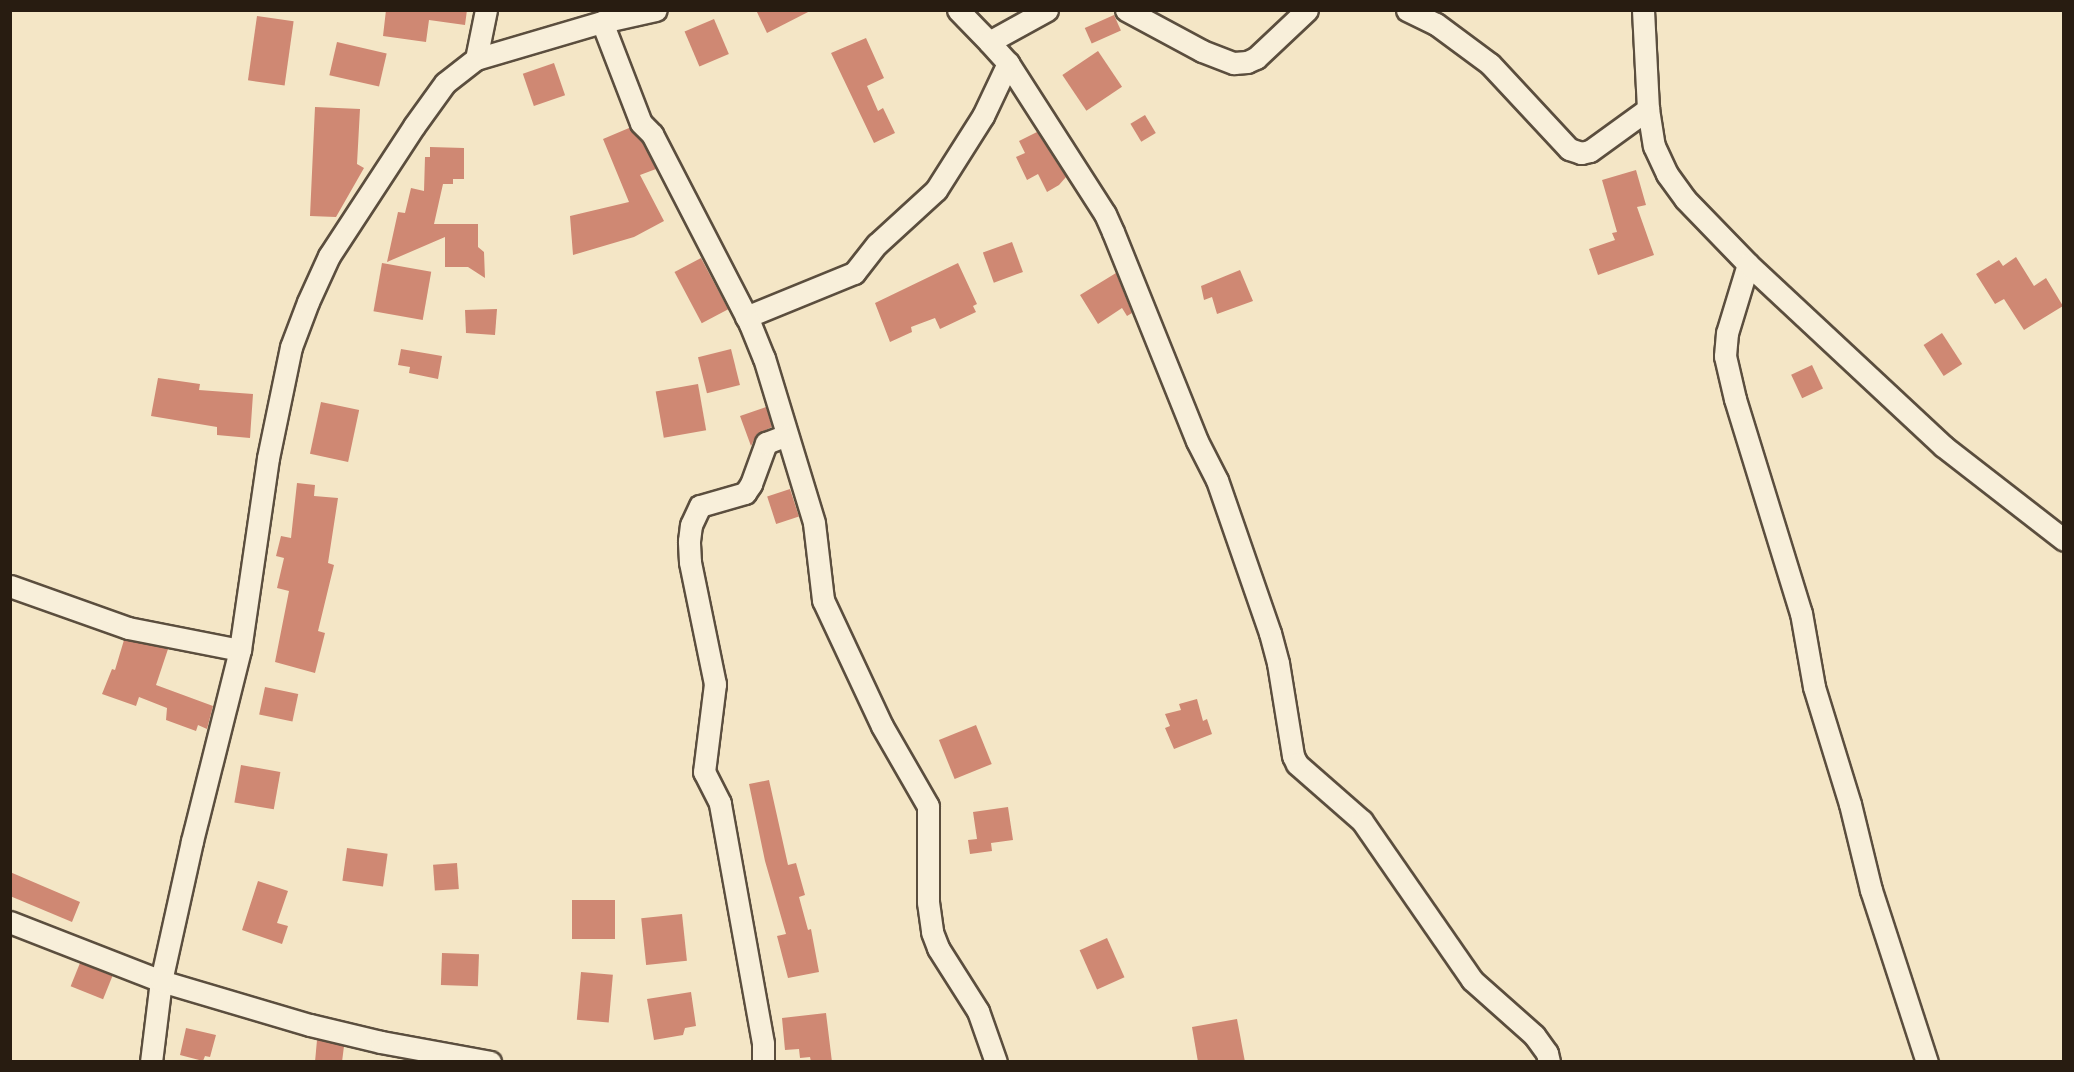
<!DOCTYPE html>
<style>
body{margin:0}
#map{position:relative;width:2074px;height:1072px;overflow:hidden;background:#f4e6c6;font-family:"Libre Caslon Text",serif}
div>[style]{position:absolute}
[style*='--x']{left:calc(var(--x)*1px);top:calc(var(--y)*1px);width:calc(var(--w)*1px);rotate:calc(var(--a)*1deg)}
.building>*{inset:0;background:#cf8873;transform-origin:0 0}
.roads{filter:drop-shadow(2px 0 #5b4e3e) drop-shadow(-2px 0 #5b4e3e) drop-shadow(0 2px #5b4e3e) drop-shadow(0 -2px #5b4e3e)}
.minor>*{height:21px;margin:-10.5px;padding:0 10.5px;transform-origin:10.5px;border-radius:10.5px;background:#f8efda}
span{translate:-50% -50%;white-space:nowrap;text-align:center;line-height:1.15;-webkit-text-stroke:6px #f8efda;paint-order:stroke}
.frame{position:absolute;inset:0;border:12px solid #281c11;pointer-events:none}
</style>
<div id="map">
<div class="building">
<i style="clip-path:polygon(386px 10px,467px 10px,465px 25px,429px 20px,426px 42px,383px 36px)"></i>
<i style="clip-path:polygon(756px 10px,812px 10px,767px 33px)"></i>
<i style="left:1114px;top:15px;width:17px;height:32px;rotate:66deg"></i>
<i style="left:257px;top:16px;width:37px;height:65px;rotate:8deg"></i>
<i style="left:714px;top:19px;width:38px;height:32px;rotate:67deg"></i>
<i style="clip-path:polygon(866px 38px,884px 78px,867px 86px,878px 111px,883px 108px,895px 133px,874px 143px,831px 53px)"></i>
<i style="left:337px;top:42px;width:51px;height:34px;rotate:13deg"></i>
<i style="left:1098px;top:51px;width:43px;height:43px;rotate:56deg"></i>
<i style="left:554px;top:63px;width:34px;height:33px;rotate:71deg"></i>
<i style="clip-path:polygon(315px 107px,360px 109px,357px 164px,364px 168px,336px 217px,310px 216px)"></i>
<i style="left:1145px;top:115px;width:21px;height:17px;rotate:59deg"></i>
<i style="clip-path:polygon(629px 128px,642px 142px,656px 169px,640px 175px,664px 221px,634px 237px,573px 255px,570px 216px,629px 202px,603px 139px)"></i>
<i style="clip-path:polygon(1037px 132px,1066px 177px,1059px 185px,1047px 192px,1038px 174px,1027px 180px,1016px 157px,1025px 153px,1019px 141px)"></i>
<i style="clip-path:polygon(430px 147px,464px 148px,464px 179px,453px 179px,453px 184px,443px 184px,434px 224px,478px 224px,478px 247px,484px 252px,485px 278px,468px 267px,445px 267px,445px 237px,387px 262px,398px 212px,405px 213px,411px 188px,424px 191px,425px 157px,430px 157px)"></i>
<i style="clip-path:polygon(1636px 170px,1646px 205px,1637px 207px,1654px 255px,1598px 275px,1589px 249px,1615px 240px,1612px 233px,1617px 232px,1602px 180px)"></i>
<i style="left:1012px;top:242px;width:32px;height:31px;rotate:70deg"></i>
<i style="clip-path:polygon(2016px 257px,2034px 286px,2046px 278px,2063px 306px,2024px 330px,2004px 299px,1995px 304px,1976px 274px,1999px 260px,2003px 266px)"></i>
<i style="left:701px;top:258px;width:58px;height:30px;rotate:62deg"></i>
<i style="left:382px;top:263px;width:50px;height:49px;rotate:10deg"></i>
<i style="clip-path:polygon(958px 263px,977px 304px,973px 306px,976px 312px,940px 329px,935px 318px,911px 327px,912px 332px,890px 342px,875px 303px)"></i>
<i style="clip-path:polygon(1240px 270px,1253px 301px,1217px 314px,1212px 297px,1204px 300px,1201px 286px)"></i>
<i style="clip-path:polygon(1116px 273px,1132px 313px,1127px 316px,1122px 308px,1098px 324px,1080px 295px)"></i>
<i style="clip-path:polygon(497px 309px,495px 335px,466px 333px,465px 310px)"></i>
<i style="left:1942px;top:333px;width:37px;height:22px;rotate:57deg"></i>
<i style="clip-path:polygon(401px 349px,442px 356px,438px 379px,409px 373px,410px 367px,398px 365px)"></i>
<i style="left:731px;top:349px;width:37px;height:34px;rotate:76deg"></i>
<i style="left:1812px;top:365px;width:26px;height:23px;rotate:65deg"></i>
<i style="clip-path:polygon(158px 378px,200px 384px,199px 390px,253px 394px,250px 438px,217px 435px,217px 427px,151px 416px)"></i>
<i style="left:698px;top:384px;width:47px;height:43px;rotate:80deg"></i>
<i style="left:321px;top:402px;width:39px;height:53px;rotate:12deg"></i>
<i style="clip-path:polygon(766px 407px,772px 427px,757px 434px,751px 446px,740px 416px)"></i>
<i style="clip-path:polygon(297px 483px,315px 485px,314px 496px,338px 498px,328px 563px,334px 565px,318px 631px,325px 633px,315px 673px,275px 662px,289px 591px,277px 588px,284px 558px,276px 556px,281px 536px,291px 538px)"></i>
<i style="left:790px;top:489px;width:29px;height:24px;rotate:72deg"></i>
<i style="clip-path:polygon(124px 640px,168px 649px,156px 685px,213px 706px,207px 729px,198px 725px,196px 731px,166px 720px,167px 708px,139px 697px,136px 706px,102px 694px,112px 669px,115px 670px)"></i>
<i style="left:265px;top:687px;width:34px;height:28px;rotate:12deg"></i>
<i style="clip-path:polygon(1197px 699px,1203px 721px,1207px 719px,1212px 734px,1174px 749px,1165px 728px,1170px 726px,1165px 714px,1181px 710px,1179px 704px)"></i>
<i style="left:976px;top:725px;width:42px;height:40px;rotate:68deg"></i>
<i style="left:241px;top:765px;width:40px;height:38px;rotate:10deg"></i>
<i style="clip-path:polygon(769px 780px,788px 865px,796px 863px,805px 895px,799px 897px,808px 930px,811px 929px,819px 972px,788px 978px,777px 936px,786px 934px,765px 861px,749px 784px)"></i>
<i style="clip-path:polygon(1008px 807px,1013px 840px,991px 843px,992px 851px,970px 854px,968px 840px,977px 839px,973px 812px)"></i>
<i style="left:347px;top:848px;width:41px;height:33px;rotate:8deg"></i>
<i style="left:457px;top:863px;width:26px;height:24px;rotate:86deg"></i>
<i style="clip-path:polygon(10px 872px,80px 902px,72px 922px,10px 896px)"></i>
<i style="clip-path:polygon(258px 881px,288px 891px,277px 923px,288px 926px,282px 944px,242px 930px)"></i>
<i style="left:572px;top:900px;width:43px;height:39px"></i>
<i style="left:682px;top:914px;width:47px;height:41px;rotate:84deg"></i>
<i style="left:1107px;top:938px;width:43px;height:30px;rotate:66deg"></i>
<i style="left:442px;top:953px;width:37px;height:32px;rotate:2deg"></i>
<i style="left:80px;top:963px;width:35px;height:25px;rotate:22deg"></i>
<i style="left:581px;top:972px;width:32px;height:48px;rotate:5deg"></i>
<i style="clip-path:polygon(691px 992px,696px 1026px,685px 1028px,683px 1035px,654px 1040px,647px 999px)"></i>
<i style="clip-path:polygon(826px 1013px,832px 1062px,811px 1062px,810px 1057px,800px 1058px,799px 1049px,785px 1050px,782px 1018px)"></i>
<i style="clip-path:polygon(1237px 1019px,1245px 1062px,1198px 1062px,1192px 1027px)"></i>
<i style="clip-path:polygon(186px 1028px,216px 1035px,210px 1057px,205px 1056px,203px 1061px,180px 1055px)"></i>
<i style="clip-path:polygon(317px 1040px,344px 1046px,342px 1062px,315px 1062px)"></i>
</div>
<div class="roads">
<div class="minor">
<i style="--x:958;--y:10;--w:45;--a:45.9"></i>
<i style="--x:1047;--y:10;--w:66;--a:151.1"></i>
<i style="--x:989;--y:42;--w:28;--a:48"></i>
<i style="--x:1008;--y:63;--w:179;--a:57.3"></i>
<i style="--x:1105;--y:214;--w:20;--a:66"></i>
<i style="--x:1113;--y:232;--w:225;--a:68.1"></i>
<i style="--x:1197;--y:441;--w:44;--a:62.9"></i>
<i style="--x:1217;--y:480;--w:162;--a:70.9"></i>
<i style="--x:1270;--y:633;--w:31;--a:75"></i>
<i style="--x:1278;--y:663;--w:94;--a:80.8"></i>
<i style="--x:1293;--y:756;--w:9;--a:63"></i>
<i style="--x:1297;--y:764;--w:86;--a:41.2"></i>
<i style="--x:1362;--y:821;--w:193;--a:55.3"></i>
<i style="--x:1472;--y:980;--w:83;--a:41.6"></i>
<i style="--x:1534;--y:1035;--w:22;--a:54"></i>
<i style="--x:1547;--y:1053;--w:9;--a:77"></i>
<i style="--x:1126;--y:10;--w:86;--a:28.3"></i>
<i style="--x:1202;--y:51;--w:34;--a:21"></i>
<i style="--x:1234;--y:63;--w:13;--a:-4"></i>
<i style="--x:1247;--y:62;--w:10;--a:-24"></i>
<i style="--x:1256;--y:58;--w:70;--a:-43.3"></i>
<i style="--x:1407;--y:10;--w:32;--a:26"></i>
<i style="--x:1436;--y:24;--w:67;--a:36.5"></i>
<i style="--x:1490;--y:64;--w:116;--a:47.1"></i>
<i style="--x:1569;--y:149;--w:13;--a:18"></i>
<i style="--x:1581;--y:153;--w:9;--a:-13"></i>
<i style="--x:1590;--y:151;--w:72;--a:-35.9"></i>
<i style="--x:1643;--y:10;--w:99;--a:87.1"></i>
<i style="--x:1648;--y:109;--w:37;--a:81"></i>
<i style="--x:1654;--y:146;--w:31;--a:65"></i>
<i style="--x:1667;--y:174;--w:31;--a:54"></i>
<i style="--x:1685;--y:199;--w:91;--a:45.9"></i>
<i style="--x:1748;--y:264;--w:72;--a:106.9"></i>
<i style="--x:1727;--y:333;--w:23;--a:95"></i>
<i style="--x:1725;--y:356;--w:44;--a:76.9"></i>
<i style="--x:1735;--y:399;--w:224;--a:72.9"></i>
<i style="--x:1801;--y:613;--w:75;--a:80"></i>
<i style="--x:1814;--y:687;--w:122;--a:72.9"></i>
<i style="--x:1850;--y:804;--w:89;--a:76.3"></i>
<i style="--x:1871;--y:890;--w:181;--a:72"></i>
<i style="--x:602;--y:22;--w:55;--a:-12.5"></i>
<i style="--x:476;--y:59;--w:50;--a:-78.5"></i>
<i style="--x:1748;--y:264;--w:267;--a:43"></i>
<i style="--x:1943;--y:446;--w:153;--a:37.8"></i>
<i style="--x:746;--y:317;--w:117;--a:-22.2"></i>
<i style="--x:854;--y:273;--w:37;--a:-52"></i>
<i style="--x:877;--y:244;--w:80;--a:-42.5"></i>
<i style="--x:936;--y:190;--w:88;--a:-57.6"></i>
<i style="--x:983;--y:116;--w:59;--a:-64.7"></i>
<i style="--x:10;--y:586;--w:125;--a:19.6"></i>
<i style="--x:128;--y:628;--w:114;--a:11.1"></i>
<i style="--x:10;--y:922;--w:162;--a:21.3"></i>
<i style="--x:161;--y:981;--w:155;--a:16.5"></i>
<i style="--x:310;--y:1025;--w:73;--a:13.5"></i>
<i style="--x:381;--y:1042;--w:111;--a:10.4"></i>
<i style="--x:151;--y:1062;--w:82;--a:-83"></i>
<i style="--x:161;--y:981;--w:143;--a:-77.5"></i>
<i style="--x:192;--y:841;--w:197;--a:-75.9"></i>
<i style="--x:240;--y:650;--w:194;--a:-81.7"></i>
<i style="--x:268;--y:458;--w:113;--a:-78.3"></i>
<i style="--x:291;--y:347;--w:48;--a:-69.3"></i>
<i style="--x:308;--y:302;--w:51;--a:-65.5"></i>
<i style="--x:329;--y:256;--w:155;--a:-56.8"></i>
<i style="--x:414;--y:126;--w:53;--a:-54.2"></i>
<i style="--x:445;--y:83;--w:39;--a:-38"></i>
<i style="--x:476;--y:59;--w:131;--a:-16.4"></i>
<i style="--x:602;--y:22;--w:108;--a:68.9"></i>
<i style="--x:641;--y:123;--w:16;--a:45"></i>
<i style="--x:652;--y:134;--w:214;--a:62.7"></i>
<i style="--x:750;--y:324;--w:37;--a:68"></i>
<i style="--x:764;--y:358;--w:172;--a:73.1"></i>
<i style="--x:814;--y:523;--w:78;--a:83.3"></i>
<i style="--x:823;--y:600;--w:139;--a:64.9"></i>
<i style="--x:882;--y:726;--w:92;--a:60.1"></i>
<i style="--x:928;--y:806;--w:96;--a:90"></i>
<i style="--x:928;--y:902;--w:30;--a:82"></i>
<i style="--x:932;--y:932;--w:17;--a:69"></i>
<i style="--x:938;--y:948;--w:75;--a:57.6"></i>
<i style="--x:978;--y:1011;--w:54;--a:70.6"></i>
<i style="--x:763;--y:1062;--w:19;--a:-90"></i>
<i style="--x:763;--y:1043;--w:244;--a:-100.2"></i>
<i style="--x:720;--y:803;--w:35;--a:-117"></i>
<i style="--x:704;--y:772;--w:89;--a:-82.9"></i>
<i style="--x:715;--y:684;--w:125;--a:-101.6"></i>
<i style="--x:690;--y:562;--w:21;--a:-93"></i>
<i style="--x:689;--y:541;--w:16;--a:-83"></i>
<i style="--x:691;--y:525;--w:21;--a:-65"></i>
<i style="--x:700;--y:506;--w:47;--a:-16.1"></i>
<i style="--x:745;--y:493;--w:11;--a:-56"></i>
<i style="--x:751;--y:484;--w:44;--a:-69.9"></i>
<i style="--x:766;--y:443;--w:22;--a:-21"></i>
</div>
</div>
<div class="frame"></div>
</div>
